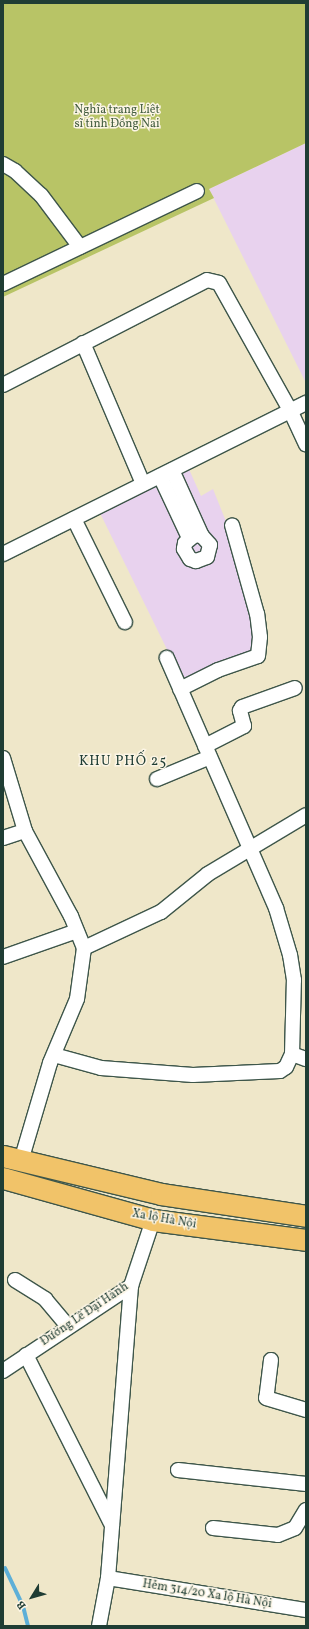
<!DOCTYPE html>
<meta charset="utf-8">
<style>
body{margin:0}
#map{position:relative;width:309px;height:1629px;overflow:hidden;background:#efe7c9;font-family:Vollkorn,serif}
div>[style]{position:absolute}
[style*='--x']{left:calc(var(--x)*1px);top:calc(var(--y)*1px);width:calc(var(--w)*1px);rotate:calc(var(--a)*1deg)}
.built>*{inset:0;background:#e8d2ee}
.green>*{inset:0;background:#b8c466}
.stream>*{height:4px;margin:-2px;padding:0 2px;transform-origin:2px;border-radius:2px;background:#5dafd8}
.roads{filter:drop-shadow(1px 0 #3e564a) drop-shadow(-1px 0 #3e564a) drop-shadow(0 1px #3e564a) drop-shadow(0 -1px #3e564a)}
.minor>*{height:14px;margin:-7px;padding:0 7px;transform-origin:7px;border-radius:7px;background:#fff}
.highway>*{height:21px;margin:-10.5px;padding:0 10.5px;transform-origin:10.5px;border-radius:10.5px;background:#f1c369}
span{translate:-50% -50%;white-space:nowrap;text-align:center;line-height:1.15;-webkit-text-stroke:3px #fcf5e5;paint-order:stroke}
.park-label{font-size:12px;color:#455f40}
.street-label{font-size:12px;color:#1f3d34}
.quarter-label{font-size:14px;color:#1f3d34;letter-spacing:1px}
.frame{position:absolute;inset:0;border:4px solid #1f3d34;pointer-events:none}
.north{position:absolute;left:12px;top:1577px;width:40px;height:40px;-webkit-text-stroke:3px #fcf5e5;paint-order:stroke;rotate:233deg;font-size:11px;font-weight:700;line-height:16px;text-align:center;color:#1f3d34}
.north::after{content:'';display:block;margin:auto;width:14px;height:18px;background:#1f3d34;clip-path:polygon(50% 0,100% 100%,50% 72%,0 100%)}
</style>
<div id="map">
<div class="built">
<i style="clip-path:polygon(306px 143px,306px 383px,209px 189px)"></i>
<i style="clip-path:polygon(188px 467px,201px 496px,213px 489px,227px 524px,252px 613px,254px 654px,183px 682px,99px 511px)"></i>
</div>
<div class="green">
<i style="clip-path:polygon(3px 3px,306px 3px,306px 143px,209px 189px,214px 198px,3px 297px)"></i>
</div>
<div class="stream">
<i style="--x:5;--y:1568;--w:42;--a:64.7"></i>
<i style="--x:23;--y:1606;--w:21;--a:76"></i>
</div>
<div class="roads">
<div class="minor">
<i style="--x:3;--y:164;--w:14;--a:30"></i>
<i style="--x:15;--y:171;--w:35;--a:43"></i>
<i style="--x:41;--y:195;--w:65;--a:53.1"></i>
<i style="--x:3;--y:284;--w:215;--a:-25.6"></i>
<i style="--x:83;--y:343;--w:153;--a:66.9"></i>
<i style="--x:3;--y:385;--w:229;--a:-27.2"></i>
<i style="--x:207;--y:280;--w:12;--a:14"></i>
<i style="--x:219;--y:283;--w:145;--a:60.8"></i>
<i style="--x:290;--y:410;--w:38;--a:65"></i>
<i style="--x:172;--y:470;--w:72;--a:65.6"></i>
<i style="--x:202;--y:536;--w:12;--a:48"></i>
<i style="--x:210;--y:545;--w:12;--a:104"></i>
<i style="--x:207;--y:557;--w:12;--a:160"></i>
<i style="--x:196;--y:561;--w:6;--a:-162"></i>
<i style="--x:190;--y:559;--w:12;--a:-121"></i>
<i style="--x:184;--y:549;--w:6;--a:-81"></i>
<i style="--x:185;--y:543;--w:13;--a:-39"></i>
<i style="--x:195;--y:535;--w:7;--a:8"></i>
<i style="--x:160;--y:476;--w:68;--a:64.9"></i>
<i style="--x:74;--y:519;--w:115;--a:63.7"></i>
<i style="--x:3;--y:554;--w:339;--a:-26.5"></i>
<i style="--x:180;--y:689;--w:42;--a:-26.6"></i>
<i style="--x:218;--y:670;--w:42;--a:-19.3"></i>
<i style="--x:258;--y:656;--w:19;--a:-84"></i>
<i style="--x:260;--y:637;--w:23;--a:-97"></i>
<i style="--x:257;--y:614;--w:92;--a:-105.7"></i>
<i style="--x:205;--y:746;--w:44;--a:-27.1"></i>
<i style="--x:244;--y:726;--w:16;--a:-105"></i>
<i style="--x:240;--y:711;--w:4;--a:-63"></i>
<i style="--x:242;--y:707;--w:56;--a:-19.7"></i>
<i style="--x:3;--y:758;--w:76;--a:73.2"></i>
<i style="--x:25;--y:831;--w:97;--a:61.6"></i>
<i style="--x:71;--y:916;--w:35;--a:68"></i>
<i style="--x:84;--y:948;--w:51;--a:97.8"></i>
<i style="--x:77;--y:999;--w:69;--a:112.9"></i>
<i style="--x:50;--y:1063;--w:102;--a:106.5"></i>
<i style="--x:157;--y:779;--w:57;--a:-22.5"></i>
<i style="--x:3;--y:838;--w:23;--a:-18"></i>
<i style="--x:84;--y:948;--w:85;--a:-25.1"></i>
<i style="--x:161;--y:912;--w:60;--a:-39"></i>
<i style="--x:208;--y:874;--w:114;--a:-31"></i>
<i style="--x:3;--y:957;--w:78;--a:-19.4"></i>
<i style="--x:292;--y:1054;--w:15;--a:20"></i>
<i style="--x:54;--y:1055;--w:49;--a:15.5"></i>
<i style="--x:101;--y:1068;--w:92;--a:4.4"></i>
<i style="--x:193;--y:1075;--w:87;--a:-2.6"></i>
<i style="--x:280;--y:1071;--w:7;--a:-34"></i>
<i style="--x:286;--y:1067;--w:14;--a:-65"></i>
<i style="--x:292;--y:1054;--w:74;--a:-88.5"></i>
<i style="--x:294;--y:980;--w:25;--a:-99"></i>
<i style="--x:290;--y:955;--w:49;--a:-106.6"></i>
<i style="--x:276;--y:908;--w:273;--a:-113.6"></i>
<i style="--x:15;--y:1280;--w:36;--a:32"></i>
<i style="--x:45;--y:1299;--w:35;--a:50"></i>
<i style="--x:26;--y:1355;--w:191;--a:63.2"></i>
<i style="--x:271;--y:1360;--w:38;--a:97"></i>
<i style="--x:266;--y:1398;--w:42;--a:16.7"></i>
<i style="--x:3;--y:1371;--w:154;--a:-33.6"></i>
<i style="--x:131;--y:1286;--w:70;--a:-71.6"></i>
<i style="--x:178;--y:1470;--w:129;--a:6.2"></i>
<i style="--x:213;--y:1528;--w:65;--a:6.1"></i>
<i style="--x:278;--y:1535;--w:18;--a:-22"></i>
<i style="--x:295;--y:1528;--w:21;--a:-59"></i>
<i style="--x:108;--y:1578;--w:201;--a:9.2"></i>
<i style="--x:99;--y:1626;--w:49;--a:-79.4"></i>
<i style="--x:108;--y:1578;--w:293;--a:-85.5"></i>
</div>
<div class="highway">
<i style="--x:3;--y:1156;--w:163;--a:13.5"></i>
<i style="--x:161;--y:1194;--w:147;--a:8.6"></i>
<i style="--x:3;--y:1178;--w:156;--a:15.6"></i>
<i style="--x:153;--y:1220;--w:154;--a:7.4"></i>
</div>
</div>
<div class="park-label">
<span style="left:117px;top:118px">Nghĩa trang Liệt<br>sĩ tỉnh Đồng Nai</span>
</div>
<div class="street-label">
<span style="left:164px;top:1220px;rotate:10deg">Xa lộ Hà Nội</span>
<span style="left:85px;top:1315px;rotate:-34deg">Đường Lê Đại Hành</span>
<span style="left:207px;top:1595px;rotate:9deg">Hẻm 314/20 Xa lộ Hà Nội</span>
</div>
<div class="quarter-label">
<span style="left:123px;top:762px">KHU PHỐ 25</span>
</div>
<div class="frame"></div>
<div class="north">B</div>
</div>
